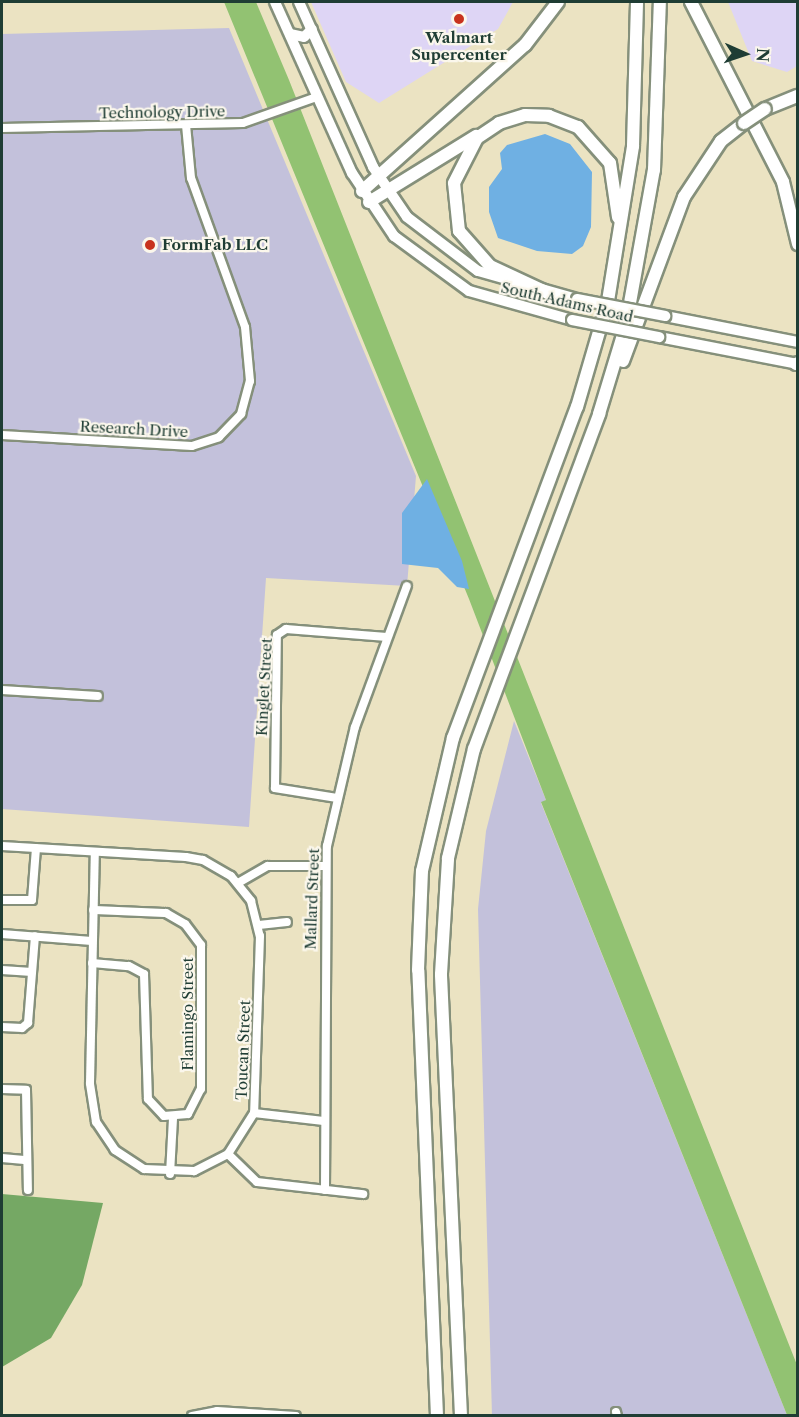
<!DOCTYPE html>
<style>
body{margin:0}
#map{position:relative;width:799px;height:1417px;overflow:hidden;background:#ebe3c2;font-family:"Libre Caslon Text",serif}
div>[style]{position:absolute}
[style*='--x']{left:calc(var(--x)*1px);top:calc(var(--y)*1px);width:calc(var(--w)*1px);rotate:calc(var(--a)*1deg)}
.built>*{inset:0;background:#ded5f5}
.industrial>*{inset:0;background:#c3c1db}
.green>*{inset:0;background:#92c272}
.forest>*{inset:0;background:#75a864}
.water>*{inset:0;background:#6fb0e3}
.roads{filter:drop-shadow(2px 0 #85907b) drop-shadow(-2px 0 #85907b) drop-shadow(0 2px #85907b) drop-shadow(0 -2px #85907b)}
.minor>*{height:8px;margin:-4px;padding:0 4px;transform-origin:4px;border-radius:4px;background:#fff}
.major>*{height:10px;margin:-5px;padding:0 5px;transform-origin:5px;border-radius:5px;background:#fff}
.highway>*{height:12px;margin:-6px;padding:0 6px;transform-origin:6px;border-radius:6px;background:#fff}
.bridges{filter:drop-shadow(2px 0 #85907b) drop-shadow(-2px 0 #85907b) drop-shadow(0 2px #85907b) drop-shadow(0 -2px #85907b)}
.major-bridge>*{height:10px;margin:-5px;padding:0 5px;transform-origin:5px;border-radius:5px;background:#fff}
.highway-bridge>*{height:12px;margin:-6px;padding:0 6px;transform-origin:6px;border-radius:6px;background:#fff}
.dots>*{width:16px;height:16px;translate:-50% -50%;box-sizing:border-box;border:3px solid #fbf7ec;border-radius:50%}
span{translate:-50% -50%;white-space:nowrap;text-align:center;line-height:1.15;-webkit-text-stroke:4.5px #fbf7ec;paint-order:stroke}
.poi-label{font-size:15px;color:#1f3d34;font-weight:700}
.left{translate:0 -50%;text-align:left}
.street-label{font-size:15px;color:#1f3d34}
.frame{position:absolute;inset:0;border:3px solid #1f3d34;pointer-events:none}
.north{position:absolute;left:715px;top:24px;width:60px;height:60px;-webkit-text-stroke:4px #fbf7ec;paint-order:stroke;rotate:93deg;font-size:16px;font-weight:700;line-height:24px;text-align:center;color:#1f3d34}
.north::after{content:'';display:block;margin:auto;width:21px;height:27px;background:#1f3d34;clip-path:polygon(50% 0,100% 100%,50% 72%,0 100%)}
</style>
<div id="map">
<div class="built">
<i style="clip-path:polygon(311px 2px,513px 2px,498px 29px,379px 103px,346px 82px)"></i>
<i style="clip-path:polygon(728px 2px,797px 2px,797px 66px,787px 72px,752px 61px)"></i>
</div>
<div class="industrial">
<i style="clip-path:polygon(229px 28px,416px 476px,407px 586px,266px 578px,249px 827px,2px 809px,2px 34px)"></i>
<i style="clip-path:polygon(514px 721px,546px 800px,541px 803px,787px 1415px,492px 1416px,478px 909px,486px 831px)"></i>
</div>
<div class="green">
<i style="clip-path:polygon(224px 2px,256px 2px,289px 80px,797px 1365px,797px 1415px,787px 1415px,541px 802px,546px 800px,469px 599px)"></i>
</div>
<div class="forest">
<i style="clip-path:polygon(2px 1194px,103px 1203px,82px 1285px,51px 1338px,2px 1367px)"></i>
</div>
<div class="water">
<i style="clip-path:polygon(545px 134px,570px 144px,592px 172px,591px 227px,583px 246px,572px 254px,537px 251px,498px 238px,489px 212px,489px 187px,502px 169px,500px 153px,507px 145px)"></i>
<i style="clip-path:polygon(427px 479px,462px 561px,469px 589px,457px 587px,438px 568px,402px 564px,402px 513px)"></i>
</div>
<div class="roads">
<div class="minor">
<i style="--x:2;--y:128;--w:241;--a:-1.2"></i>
<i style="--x:243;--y:123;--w:78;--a:-19.4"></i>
<i style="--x:2;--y:435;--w:190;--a:3.3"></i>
<i style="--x:192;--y:446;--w:28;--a:-18"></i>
<i style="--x:219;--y:437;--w:32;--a:-46"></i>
<i style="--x:241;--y:414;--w:34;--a:-75"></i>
<i style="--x:250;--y:381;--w:54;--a:-95.3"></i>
<i style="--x:245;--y:327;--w:158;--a:-109.9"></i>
<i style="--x:191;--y:178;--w:53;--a:-95.4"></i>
<i style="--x:2;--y:690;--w:96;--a:3.6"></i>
<i style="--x:337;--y:798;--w:63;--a:-170.8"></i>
<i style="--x:275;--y:788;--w:153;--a:-89.3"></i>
<i style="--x:277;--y:635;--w:11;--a:-34"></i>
<i style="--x:286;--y:629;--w:101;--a:4.5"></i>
<i style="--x:2;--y:846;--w:184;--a:3.4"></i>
<i style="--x:186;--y:857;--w:17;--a:10"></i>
<i style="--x:203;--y:860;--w:32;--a:30"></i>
<i style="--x:231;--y:876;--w:32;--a:51"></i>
<i style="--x:251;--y:901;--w:36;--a:76"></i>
<i style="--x:260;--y:936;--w:177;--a:91.9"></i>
<i style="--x:254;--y:1113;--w:49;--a:122.4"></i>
<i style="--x:228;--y:1154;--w:38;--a:153"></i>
<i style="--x:194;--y:1171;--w:50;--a:-177.7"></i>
<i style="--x:144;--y:1169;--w:35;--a:-147"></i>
<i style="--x:115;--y:1150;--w:34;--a:-124"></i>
<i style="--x:96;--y:1122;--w:39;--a:-99"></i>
<i style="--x:90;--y:1083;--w:231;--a:-88.8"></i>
<i style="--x:238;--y:883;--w:34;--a:-30"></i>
<i style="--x:268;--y:866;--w:56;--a:0"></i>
<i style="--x:2;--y:900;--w:30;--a:0"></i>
<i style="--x:32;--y:900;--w:52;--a:-85.6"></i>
<i style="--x:259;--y:925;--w:28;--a:-6"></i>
<i style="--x:2;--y:934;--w:90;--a:4.4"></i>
<i style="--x:92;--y:963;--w:37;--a:5"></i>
<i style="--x:129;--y:966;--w:17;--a:28"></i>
<i style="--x:144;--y:974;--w:125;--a:88.2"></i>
<i style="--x:148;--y:1099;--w:23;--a:47"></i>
<i style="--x:164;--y:1116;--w:24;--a:-5"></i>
<i style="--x:188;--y:1114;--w:28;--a:-63"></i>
<i style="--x:201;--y:1089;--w:144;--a:-90"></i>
<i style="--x:201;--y:945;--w:26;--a:-127"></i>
<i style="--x:185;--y:924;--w:22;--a:-150"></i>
<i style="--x:166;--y:913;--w:73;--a:-177.6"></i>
<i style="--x:2;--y:970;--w:30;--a:4"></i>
<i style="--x:2;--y:1027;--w:20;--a:3"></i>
<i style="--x:22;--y:1028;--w:8;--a:-40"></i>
<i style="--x:28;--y:1023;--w:87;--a:-85.4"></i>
<i style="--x:2;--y:1089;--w:24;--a:2"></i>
<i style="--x:26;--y:1090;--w:100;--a:88.9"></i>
<i style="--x:254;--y:1113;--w:70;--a:6.5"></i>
<i style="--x:228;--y:1154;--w:40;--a:44"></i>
<i style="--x:257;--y:1182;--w:107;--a:6.5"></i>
<i style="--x:2;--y:1158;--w:25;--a:5"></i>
<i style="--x:170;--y:1174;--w:56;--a:-86.9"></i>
<i style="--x:325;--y:1190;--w:344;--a:-89.7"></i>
<i style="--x:327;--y:846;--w:122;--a:-76.8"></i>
<i style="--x:355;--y:727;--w:150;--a:-69.8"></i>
<i style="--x:616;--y:1412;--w:4;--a:76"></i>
<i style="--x:192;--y:1416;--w:25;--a:-11"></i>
<i style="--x:217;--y:1411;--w:79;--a:3.6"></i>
</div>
<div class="major">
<i style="--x:275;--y:2;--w:188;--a:65.8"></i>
<i style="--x:352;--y:173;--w:76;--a:56.3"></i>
<i style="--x:394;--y:236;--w:93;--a:36.3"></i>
<i style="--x:469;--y:291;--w:107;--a:15.7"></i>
<i style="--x:299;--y:2;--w:181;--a:65.8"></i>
<i style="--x:373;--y:167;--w:60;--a:55.8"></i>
<i style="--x:407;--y:217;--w:89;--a:37.3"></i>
<i style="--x:478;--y:271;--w:103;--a:15.8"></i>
<i style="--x:290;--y:34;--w:14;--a:12"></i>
<i style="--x:304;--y:37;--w:11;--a:-45"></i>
<i style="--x:665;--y:316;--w:136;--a:11.1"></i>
<i style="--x:659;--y:337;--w:142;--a:11"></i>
</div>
<div class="highway">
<i style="--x:691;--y:2;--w:202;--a:62.9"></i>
<i style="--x:783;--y:182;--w:64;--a:76.4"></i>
<i style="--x:765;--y:109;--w:35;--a:-22"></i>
<i style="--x:362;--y:191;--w:219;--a:-41.9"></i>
<i style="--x:525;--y:45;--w:54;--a:-52.5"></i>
<i style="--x:369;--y:202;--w:126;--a:-31.7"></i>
<i style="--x:548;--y:293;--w:64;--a:-155"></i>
<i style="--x:490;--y:266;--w:47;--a:-131.5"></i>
<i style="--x:459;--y:231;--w:48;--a:-95.9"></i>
<i style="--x:454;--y:183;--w:51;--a:-62.9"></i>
<i style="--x:477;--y:138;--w:27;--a:-34"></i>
<i style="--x:499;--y:123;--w:27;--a:-17"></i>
<i style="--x:525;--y:115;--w:24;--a:2"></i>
<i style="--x:549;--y:116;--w:31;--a:21"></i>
<i style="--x:578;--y:127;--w:48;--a:48.4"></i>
<i style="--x:610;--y:163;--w:55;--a:81.6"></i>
<i style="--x:623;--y:361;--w:175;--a:-69.6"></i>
<i style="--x:684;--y:197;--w:67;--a:-56.5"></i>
<i style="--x:721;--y:141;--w:29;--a:-38"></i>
<i style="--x:796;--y:364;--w:2;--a:-27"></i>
<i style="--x:437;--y:1416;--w:446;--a:-92.4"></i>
<i style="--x:418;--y:970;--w:99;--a:-87.7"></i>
<i style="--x:422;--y:871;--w:137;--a:-76.9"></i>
<i style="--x:453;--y:738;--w:353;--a:-69.5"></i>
<i style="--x:577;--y:407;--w:110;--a:-73.7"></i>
<i style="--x:608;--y:301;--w:157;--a:-80.8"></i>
<i style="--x:633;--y:146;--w:144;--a:-88.4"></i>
<i style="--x:461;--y:1416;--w:442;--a:-92.6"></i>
<i style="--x:441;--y:974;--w:116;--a:-86.5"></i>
<i style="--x:448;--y:858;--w:112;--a:-76.6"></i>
<i style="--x:474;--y:749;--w:358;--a:-69.5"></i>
<i style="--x:599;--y:414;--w:93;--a:-73.1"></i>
<i style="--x:626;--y:325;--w:158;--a:-79.8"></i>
<i style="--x:654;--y:170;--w:168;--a:-88"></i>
</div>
</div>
<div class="bridges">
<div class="major-bridge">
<i style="--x:577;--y:299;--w:90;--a:10.9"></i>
<i style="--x:572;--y:320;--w:89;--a:11.1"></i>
</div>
<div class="highway-bridge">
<i style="--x:744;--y:123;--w:25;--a:-34"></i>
</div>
</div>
<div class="dots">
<i style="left:459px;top:19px;background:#c8321e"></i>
<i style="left:150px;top:245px;background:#c8321e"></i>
</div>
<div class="poi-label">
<span style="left:459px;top:46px">Walmart<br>Supercenter</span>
<span class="left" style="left:162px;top:245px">FormFab LLC</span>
</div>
<div class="street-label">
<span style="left:162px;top:112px;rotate:-1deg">Technology Drive</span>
<span style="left:567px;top:302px;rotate:13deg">South Adams Road</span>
<span style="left:134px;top:429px;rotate:3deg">Research Drive</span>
<span style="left:264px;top:687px;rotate:-87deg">Kinglet Street</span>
<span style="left:312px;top:899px;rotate:-88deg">Mallard Street</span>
<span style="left:188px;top:1014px;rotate:-90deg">Flamingo Street</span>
<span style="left:243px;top:1050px;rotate:-88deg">Toucan Street</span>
</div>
<div class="frame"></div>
<div class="north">N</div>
</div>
